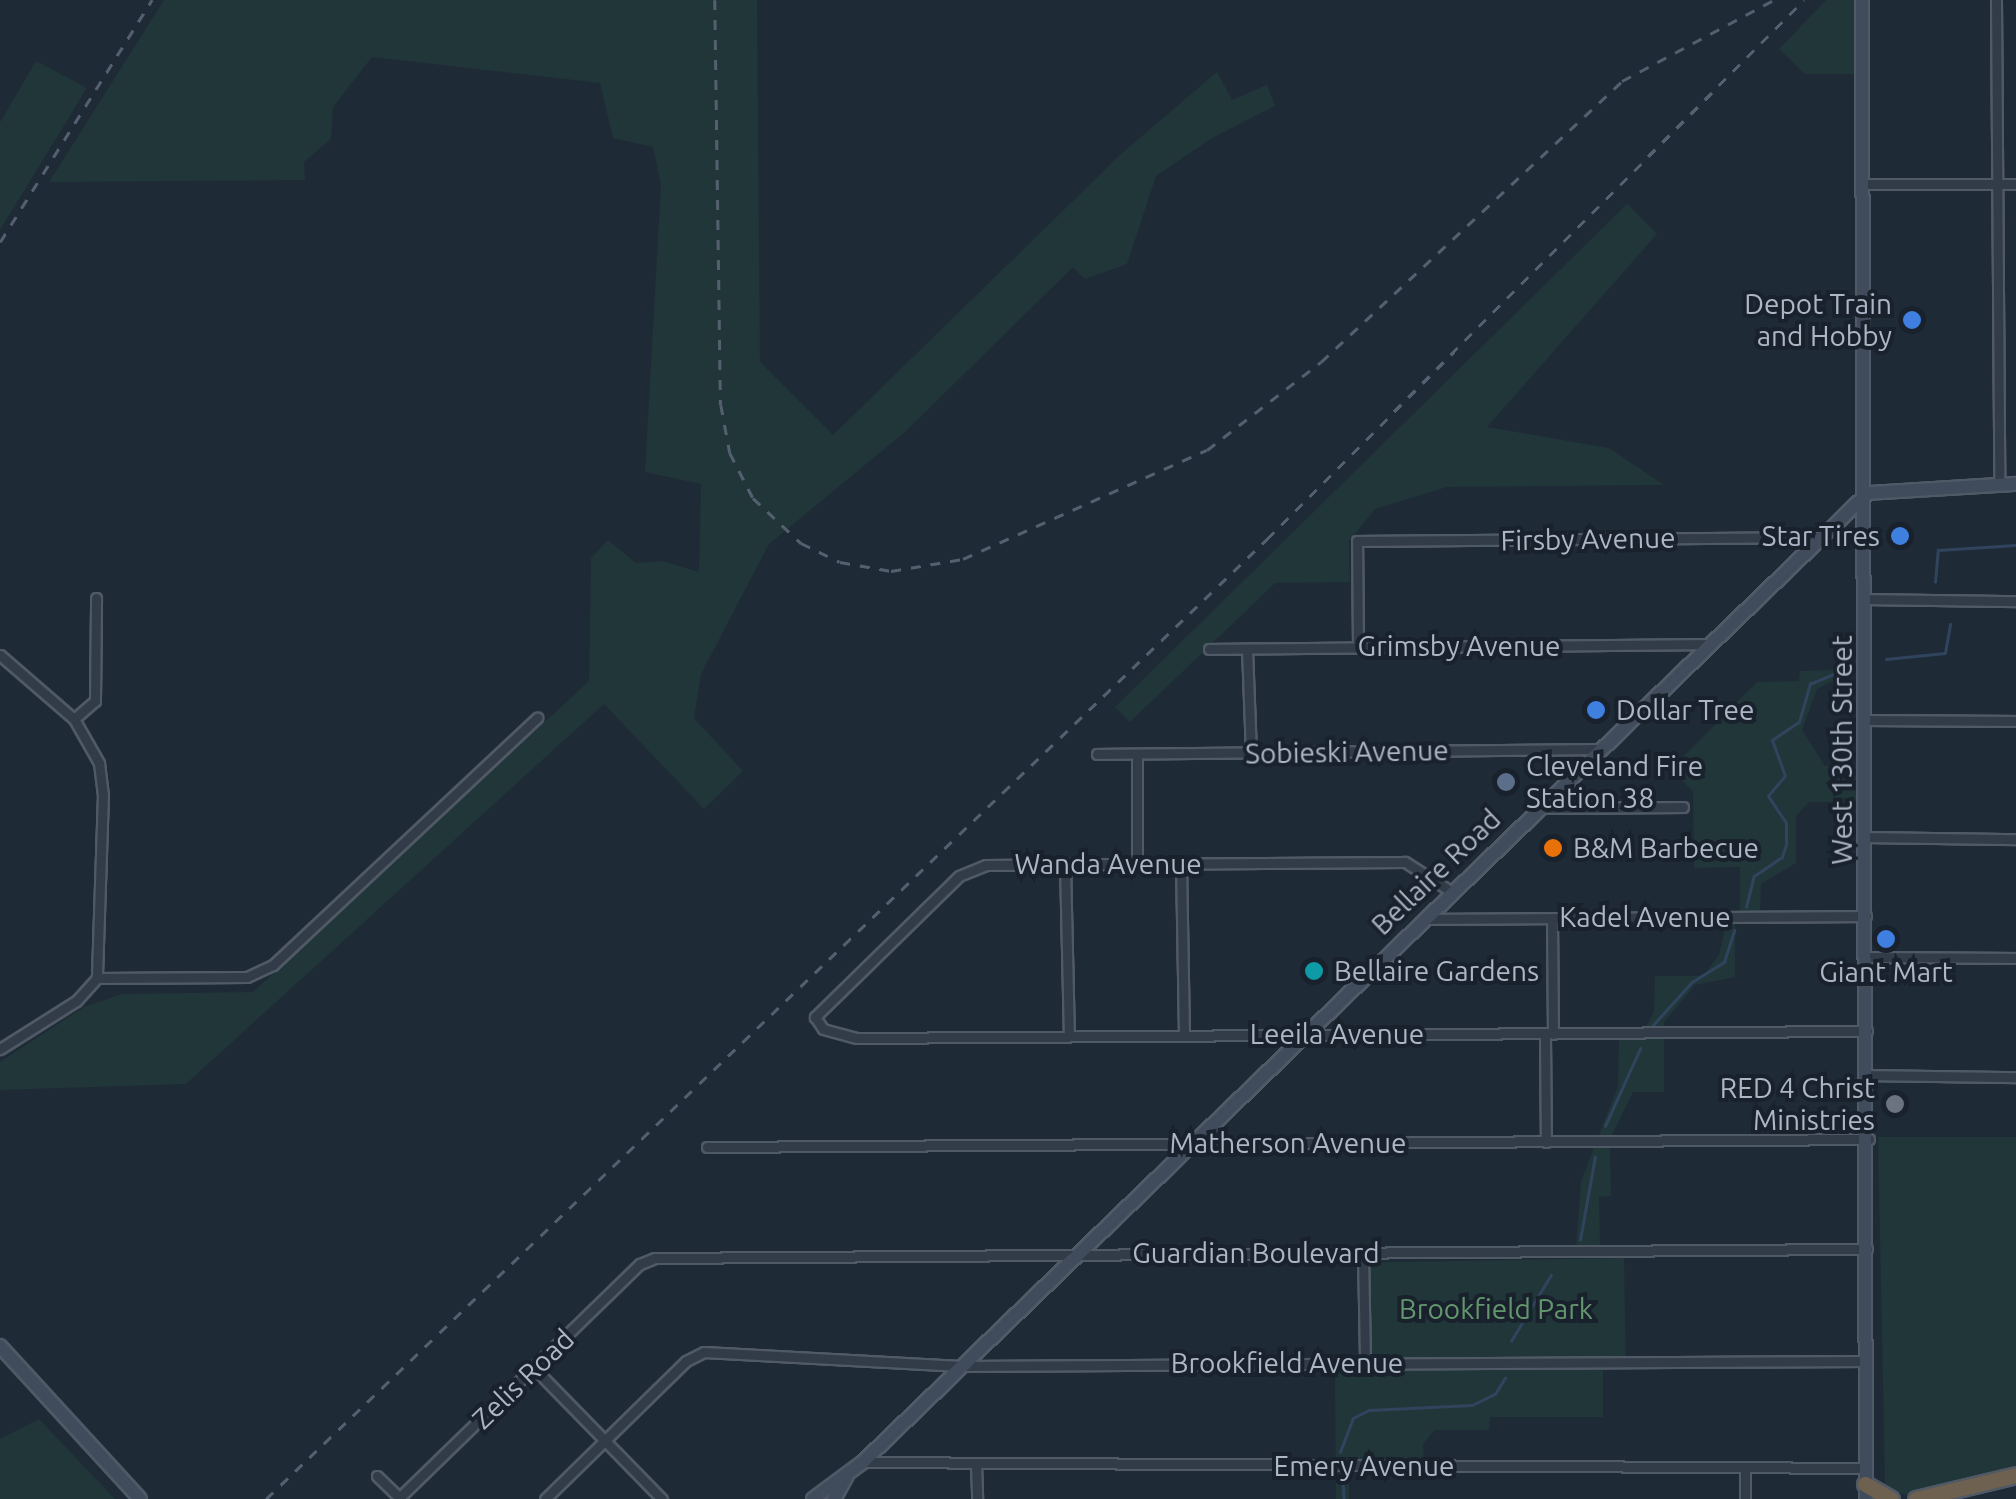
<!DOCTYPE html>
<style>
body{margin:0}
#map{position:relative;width:2016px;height:1499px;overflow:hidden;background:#1f2a37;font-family:Ubuntu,sans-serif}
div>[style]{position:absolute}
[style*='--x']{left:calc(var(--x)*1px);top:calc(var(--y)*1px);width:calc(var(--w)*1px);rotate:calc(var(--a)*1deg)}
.green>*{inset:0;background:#213638;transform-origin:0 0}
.stream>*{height:2.5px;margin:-1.25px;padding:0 1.25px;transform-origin:1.25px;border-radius:1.25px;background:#30445e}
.roads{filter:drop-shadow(2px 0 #505966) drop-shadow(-2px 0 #505966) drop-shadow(0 2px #505966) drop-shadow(0 -2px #505966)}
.street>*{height:9px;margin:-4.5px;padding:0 4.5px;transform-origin:4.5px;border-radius:4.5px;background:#323c48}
.secondary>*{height:12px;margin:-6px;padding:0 6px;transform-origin:6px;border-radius:6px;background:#404b5b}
.highway>*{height:15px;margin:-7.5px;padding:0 7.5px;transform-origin:7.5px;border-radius:7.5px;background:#6e614f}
.rail>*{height:2.5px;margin-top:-1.25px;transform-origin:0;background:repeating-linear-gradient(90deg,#54606f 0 10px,transparent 0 20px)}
.dots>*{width:28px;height:28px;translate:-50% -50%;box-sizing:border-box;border:5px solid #18212c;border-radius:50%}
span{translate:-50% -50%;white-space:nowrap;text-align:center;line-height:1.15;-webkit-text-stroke:8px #18212c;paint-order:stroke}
.poi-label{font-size:28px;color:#acb6c5}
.right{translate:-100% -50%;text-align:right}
.left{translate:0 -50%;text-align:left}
.street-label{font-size:28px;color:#acb6c5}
.park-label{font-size:28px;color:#63966e}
</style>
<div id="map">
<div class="green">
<i style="clip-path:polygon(164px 0,757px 0,760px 362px,833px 435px,1120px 155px,1217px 72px,1232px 100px,1267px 85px,1275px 106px,1212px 138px,1156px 176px,1127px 264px,1085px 279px,1073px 267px,905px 432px,769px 544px,701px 674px,694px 718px,743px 771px,704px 809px,604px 704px,186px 1084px,0 1090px,0 1062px,84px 1007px,122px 994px,253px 992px,589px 681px,591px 558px,608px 540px,636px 563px,662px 561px,699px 572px,701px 484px,645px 472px,661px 185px,653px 147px,613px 138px,600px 83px,372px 57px,333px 107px,331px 139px,304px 162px,305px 180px,49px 182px)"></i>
<i style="clip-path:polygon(1826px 0,1858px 0,1858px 74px,1805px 74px,1779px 49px)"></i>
<i style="clip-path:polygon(36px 61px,87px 88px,0 230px,0 122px)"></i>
<i style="clip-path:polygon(1627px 204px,1657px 234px,1487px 427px,1609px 448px,1664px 485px,1447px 487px,1375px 509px,1349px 541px,1350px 582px,1275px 583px,1130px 722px,1115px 707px)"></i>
<i style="clip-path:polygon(1852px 661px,1852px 672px,1817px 689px,1802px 730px,1825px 766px,1858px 766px,1859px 802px,1809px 802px,1796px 816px,1796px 863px,1761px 884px,1760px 915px,1740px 915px,1740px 867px,1694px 868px,1693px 791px,1671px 769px,1757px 682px,1799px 681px,1800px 671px,1832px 670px)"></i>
<i style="clip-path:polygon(1735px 919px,1735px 977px,1695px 985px,1664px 1022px,1664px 1092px,1633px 1092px,1610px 1139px,1611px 1196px,1599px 1197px,1600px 1247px,1576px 1247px,1581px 1181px,1618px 1086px,1619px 1039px,1640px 1039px,1654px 1011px,1655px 976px,1703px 976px,1719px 955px,1727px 920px)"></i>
<i style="clip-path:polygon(1878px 1137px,2016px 1137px,2016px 1465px,1905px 1495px,1885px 1485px)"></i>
<i style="left:1624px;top:1258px;width:99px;height:256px;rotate:89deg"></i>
<i style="clip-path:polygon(1603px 1369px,1603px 1417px,1490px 1417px,1489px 1430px,1435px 1430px,1423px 1444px,1424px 1463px,1349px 1462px,1349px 1499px,1336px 1499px,1335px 1371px)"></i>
<i style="clip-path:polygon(39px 1419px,115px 1499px,0 1499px,0 1439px)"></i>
</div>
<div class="stream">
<i style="--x:1935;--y:582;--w:32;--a:-85"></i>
<i style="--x:1938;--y:550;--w:78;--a:-3.7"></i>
<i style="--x:1886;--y:659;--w:59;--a:-5.8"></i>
<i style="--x:1945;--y:653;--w:29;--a:-80"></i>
<i style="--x:1746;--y:907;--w:32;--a:-76"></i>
<i style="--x:1754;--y:876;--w:34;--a:-34"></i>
<i style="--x:1782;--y:857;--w:13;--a:-72"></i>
<i style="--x:1786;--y:845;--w:22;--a:-90"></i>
<i style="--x:1786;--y:823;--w:32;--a:-124"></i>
<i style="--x:1768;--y:796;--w:26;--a:-50"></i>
<i style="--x:1785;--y:776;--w:38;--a:-110"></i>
<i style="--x:1772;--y:740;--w:32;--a:-34"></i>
<i style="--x:1799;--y:722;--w:40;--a:-74"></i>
<i style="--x:1810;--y:684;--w:30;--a:-23"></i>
<i style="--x:1653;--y:1025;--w:58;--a:-47.8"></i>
<i style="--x:1692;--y:982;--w:38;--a:-32"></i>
<i style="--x:1724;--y:962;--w:33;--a:-72"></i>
<i style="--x:1605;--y:1126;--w:85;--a:-65.6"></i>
<i style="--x:1580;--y:1240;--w:84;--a:-79.8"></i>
<i style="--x:1511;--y:1341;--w:77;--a:-58.8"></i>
<i style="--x:1340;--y:1452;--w:36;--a:-69"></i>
<i style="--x:1353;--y:1418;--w:18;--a:-27"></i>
<i style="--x:1369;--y:1410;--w:103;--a:-2.8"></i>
<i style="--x:1472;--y:1405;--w:25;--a:-26"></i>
<i style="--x:1495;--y:1394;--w:19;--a:-58"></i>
<i style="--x:1343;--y:1479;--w:20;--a:87"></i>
</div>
<div class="roads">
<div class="street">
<i style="--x:1996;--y:0;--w:485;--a:89.6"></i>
<i style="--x:1864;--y:184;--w:152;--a:0"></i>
<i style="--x:1867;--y:599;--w:149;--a:0.8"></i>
<i style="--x:1358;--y:647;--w:106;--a:-90.5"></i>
<i style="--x:1357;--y:541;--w:462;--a:-0.5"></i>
<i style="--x:1209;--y:649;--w:500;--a:-0.57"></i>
<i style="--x:1247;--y:649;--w:104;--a:87.8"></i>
<i style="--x:0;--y:655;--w:98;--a:40.9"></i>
<i style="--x:74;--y:719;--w:51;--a:60.4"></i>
<i style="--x:99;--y:763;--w:31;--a:83"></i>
<i style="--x:103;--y:794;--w:184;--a:91.9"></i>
<i style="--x:97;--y:978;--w:31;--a:132"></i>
<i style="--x:76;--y:1001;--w:90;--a:147.7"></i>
<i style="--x:74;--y:719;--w:28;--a:-41"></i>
<i style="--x:95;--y:701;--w:103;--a:-89.4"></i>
<i style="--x:1867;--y:720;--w:149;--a:0.4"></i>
<i style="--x:1097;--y:754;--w:500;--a:-0.57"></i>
<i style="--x:1540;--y:808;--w:143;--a:-0.4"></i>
<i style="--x:1868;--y:837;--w:148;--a:0.8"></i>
<i style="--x:1065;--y:863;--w:173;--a:88.7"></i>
<i style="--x:1181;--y:863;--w:171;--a:89"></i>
<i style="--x:1137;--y:864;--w:110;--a:-90"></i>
<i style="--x:1452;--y:892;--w:56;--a:-147.4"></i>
<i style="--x:1405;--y:862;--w:419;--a:179.6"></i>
<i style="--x:986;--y:865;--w:29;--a:158"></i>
<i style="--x:959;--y:876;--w:202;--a:135.6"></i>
<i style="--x:815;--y:1017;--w:14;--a:56"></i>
<i style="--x:823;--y:1029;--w:35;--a:15"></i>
<i style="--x:857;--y:1038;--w:1010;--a:-0.4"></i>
<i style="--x:1552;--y:918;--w:116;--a:89.5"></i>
<i style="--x:1426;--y:919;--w:440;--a:-0.4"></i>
<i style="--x:1866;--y:957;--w:150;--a:0.4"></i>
<i style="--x:97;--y:978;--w:150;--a:-0.4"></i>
<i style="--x:247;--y:977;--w:29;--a:-25"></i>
<i style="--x:273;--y:965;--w:362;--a:-43.1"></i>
<i style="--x:1545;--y:1035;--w:107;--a:89.5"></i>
<i style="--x:1868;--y:1075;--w:148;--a:0.8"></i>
<i style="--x:707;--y:1147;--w:1162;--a:-0.39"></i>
<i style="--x:1363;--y:1254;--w:108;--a:88.9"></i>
<i style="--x:534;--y:1368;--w:183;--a:45.7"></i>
<i style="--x:863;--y:1462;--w:1002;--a:0.34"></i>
<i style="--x:976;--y:1464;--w:35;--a:88"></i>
<i style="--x:1745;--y:1468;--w:31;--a:90"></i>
<i style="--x:377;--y:1476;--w:33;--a:44"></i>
<i style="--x:399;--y:1498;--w:336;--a:-44.2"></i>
<i style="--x:640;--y:1264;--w:16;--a:-22"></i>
<i style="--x:655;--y:1258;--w:1212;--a:-0.43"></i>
<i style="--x:545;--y:1499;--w:197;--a:-44.4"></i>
<i style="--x:686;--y:1361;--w:20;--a:-27"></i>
<i style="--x:704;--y:1352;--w:257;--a:3.1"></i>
<i style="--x:961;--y:1366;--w:906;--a:-0.32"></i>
</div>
<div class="secondary">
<i style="--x:1862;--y:0;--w:1499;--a:89.85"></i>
<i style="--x:0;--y:1346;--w:207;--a:47.5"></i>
<i style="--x:813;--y:1499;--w:62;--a:-36.5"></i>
<i style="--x:863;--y:1462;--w:1396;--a:-43.96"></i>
<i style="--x:1868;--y:493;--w:148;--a:-3.5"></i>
<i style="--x:834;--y:1499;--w:26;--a:-61"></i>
</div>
<div class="highway">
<i style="--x:1865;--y:1484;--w:30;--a:30"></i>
<i style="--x:1916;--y:1499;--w:103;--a:-13.5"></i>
</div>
</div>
<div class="rail">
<i style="--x:715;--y:0;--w:405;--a:89.2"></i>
<i style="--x:721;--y:405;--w:49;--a:79.4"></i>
<i style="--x:730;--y:453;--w:51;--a:62.9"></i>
<i style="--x:753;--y:498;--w:66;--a:43.2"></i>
<i style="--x:801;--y:543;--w:43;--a:26"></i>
<i style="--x:840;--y:562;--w:52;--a:10"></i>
<i style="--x:891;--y:571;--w:73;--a:-9.5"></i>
<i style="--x:963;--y:559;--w:267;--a:-24.1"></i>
<i style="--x:1207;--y:450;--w:144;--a:-37.7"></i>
<i style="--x:1321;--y:362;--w:412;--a:-43"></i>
<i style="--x:1622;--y:81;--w:172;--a:-28.1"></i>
<i style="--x:0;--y:242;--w:286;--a:-57.9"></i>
<i style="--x:266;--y:1499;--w:1387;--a:-43.8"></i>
<i style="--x:1267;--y:539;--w:761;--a:-45.11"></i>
</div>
<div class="dots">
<i style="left:1912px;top:320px;background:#3f7fe0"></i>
<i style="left:1900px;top:536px;background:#3f7fe0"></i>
<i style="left:1596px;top:710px;background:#3f7fe0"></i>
<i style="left:1506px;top:782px;background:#5c6f8a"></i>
<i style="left:1553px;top:848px;background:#e8710a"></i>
<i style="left:1886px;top:939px;background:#3f7fe0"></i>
<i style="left:1314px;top:971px;background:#0f9aa8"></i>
<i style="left:1895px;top:1104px;background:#6b7280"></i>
</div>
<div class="poi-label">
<span class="right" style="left:1892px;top:320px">Depot Train<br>and Hobby</span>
<span class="right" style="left:1880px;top:536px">Star Tires</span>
<span class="left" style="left:1616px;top:710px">Dollar Tree</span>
<span class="left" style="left:1526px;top:782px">Cleveland Fire<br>Station 38</span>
<span class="left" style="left:1573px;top:848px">B&amp;M Barbecue</span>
<span class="left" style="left:1334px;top:971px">Bellaire Gardens</span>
<span style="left:1886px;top:972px">Giant Mart</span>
<span class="right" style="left:1875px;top:1104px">RED 4 Christ<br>Ministries</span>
</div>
<div class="street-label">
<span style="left:1588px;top:539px;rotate:-1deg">Firsby Avenue</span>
<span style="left:1459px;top:646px">Grimsby Avenue</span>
<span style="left:1842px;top:750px;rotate:-90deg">West 130th Street</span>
<span style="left:1347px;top:752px;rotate:-1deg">Sobieski Avenue</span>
<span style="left:1108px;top:864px">Wanda Avenue</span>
<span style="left:1436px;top:872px;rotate:-44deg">Bellaire Road</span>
<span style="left:1645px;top:917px">Kadel Avenue</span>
<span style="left:1337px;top:1034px">Leeila Avenue</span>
<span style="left:1288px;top:1143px">Matherson Avenue</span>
<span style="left:1256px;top:1253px">Guardian Boulevard</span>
<span style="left:1287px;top:1363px">Brookfield Avenue</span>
<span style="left:523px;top:1379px;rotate:-44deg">Zelis Road</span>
<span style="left:1364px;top:1466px">Emery Avenue</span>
</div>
<div class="park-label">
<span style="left:1496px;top:1309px">Brookfield Park</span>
</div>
</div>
